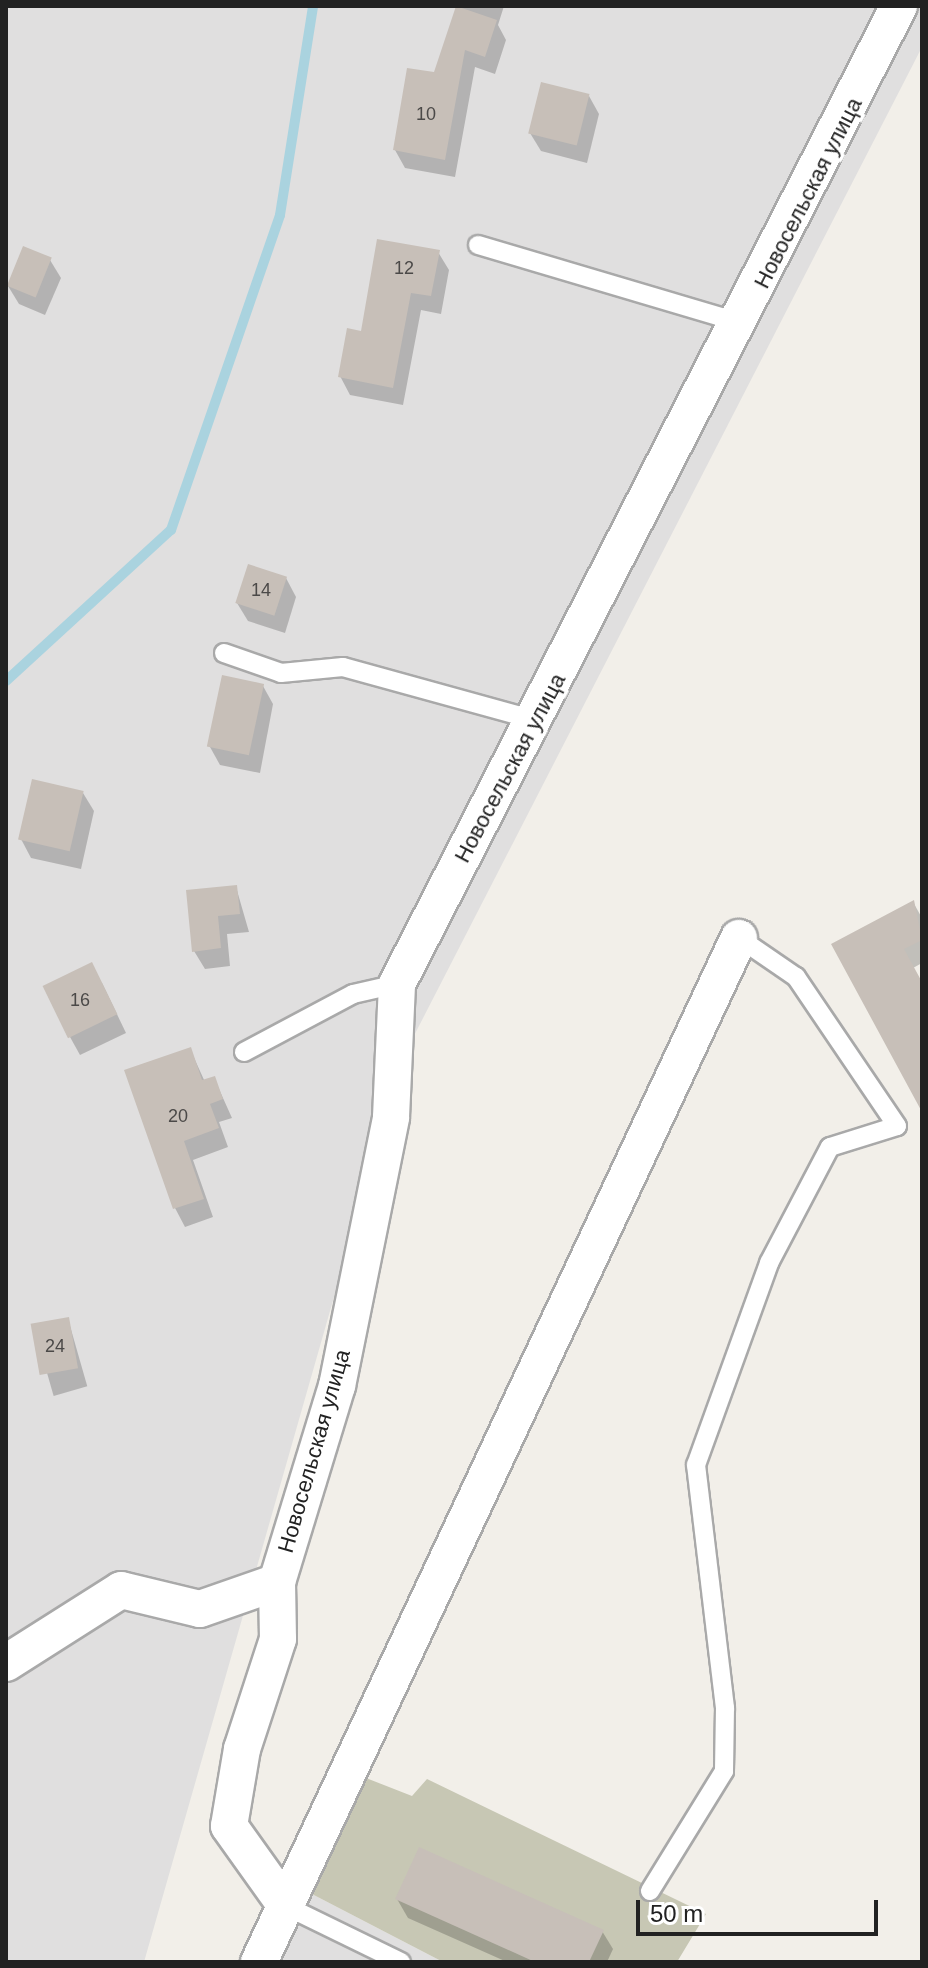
<!DOCTYPE html>
<meta charset="utf-8">
<style>
body{margin:0}
#map{position:relative;width:928px;height:1968px;overflow:hidden;background:#f2efe9;font-family:Helvetica,sans-serif}
div>[style]{position:absolute}
[style*='--x']{left:calc(var(--x)*1px);top:calc(var(--y)*1px);width:calc(var(--w)*1px);rotate:calc(var(--a)*1deg)}
.residential>*{inset:0;background:#e0dfdf}
.construction>*{inset:0;background:#c7c7b4}
.shadow>*{inset:0;background:#0003;transform-origin:0 0}
.stream>*{height:10px;margin:-5px;padding:0 5px;transform-origin:5px;border-radius:5px;background:#aad3df}
.building>*{inset:0;background:#c7bfb8;transform-origin:0 0}
.roads{filter:drop-shadow(2px 0 #a9a9a9) drop-shadow(-2px 0 #a9a9a9) drop-shadow(0 2px #a9a9a9) drop-shadow(0 -2px #a9a9a9)}
.service>*{height:18px;margin:-9px;padding:0 9px;transform-origin:9px;border-radius:9px;background:#fff}
.minor>*{height:36px;margin:-18px;padding:0 18px;transform-origin:18px;border-radius:18px;background:#fff}
span{translate:-50% -50%;white-space:nowrap;text-align:center;line-height:1.15;-webkit-text-stroke:7px #fff;paint-order:stroke}
.number-label{font-size:18px;color:#4b4948}
.number-label span{-webkit-text-stroke-width:0}
.street-label{font-size:22px;color:#222}
.frame{position:absolute;inset:0;border:8px solid #222;pointer-events:none}
.scale{position:absolute;left:636px;top:1900px;width:242px;height:36px;box-sizing:border-box;border:4px solid #222;border-top:0;padding-left:10px;font-size:24px;line-height:28px;white-space:nowrap;color:#222;-webkit-text-stroke:6px #fff;paint-order:stroke}
</style>
<div id="map">
<div class="residential">
<i style="clip-path:polygon(6px 6px,922px 6px,922px 47px,402px 1059px,144px 1962px,6px 1962px)"></i>
<i style="clip-path:polygon(310px 1893px,443px 1962px,278px 1962px)"></i>
</div>
<div class="construction">
<i style="clip-path:polygon(366px 1778px,412px 1796px,427px 1779px,706px 1914px,677px 1962px,443px 1962px,310px 1893px)"></i>
</div>
<div class="shadow">
<i style="clip-path:polygon(458px 6px,504px 6px,498px 25px,506px 40px,495px 74px,475px 67px,455px 177px,405px 168px,395px 150px,435px 75px)"></i>
<i style="clip-path:polygon(589px 96px,599px 114px,587px 163px,541px 151px,530px 133px)"></i>
<i style="clip-path:polygon(438px 252px,449px 270px,441px 314px,421px 310px,403px 405px,350px 395px,340px 376px,363px 333px)"></i>
<i style="clip-path:polygon(50px 260px,61px 278px,45px 315px,19px 304px,8px 286px)"></i>
<i style="clip-path:polygon(286px 578px,296px 597px,285px 633px,248px 621px,237px 603px)"></i>
<i style="clip-path:polygon(263px 686px,273px 704px,260px 773px,220px 765px,210px 747px)"></i>
<i style="clip-path:polygon(83px 793px,94px 811px,81px 869px,31px 858px,21px 839px)"></i>
<i style="clip-path:polygon(236px 887px,249px 932px,227px 934px,230px 966px,205px 969px,194px 951px)"></i>
<i style="clip-path:polygon(913px 902px,922px 918px,922px 963px,913px 968px,922px 986px,922px 1107px,834px 945px)"></i>
<i style="clip-path:polygon(102px 983px,126px 1033px,80px 1055px,70px 1037px)"></i>
<i style="clip-path:polygon(190px 1049px,205px 1082px,214px 1078px,232px 1118px,219px 1122px,228px 1147px,193px 1160px,213px 1217px,185px 1227px,175px 1208px)"></i>
<i style="left:68px;top:1319px;width:70px;height:35px;rotate:74deg"></i>
<i style="clip-path:polygon(397px 1899px,602px 1931px,613px 1949px,607px 1962px,507px 1962px,408px 1918px)"></i>
</div>
<div class="stream">
<i style="--x:6;--y:681;--w:224;--a:-42.5"></i>
<i style="--x:171;--y:530;--w:333;--a:-70.9"></i>
<i style="--x:280;--y:215;--w:212;--a:-81"></i>
</div>
<div class="building">
<i style="clip-path:polygon(456px 6px,497px 20px,485px 57px,465px 50px,445px 160px,393px 150px,407px 68px,434px 72px)"></i>
<i style="left:541px;top:82px;width:50px;height:53px;rotate:14deg"></i>
<i style="clip-path:polygon(377px 239px,440px 250px,431px 296px,411px 293px,393px 388px,338px 377px,347px 328px,361px 331px)"></i>
<i style="left:23px;top:246px;width:31px;height:43px;rotate:22deg"></i>
<i style="left:248px;top:564px;width:41px;height:41px;rotate:18deg"></i>
<i style="left:222px;top:675px;width:43px;height:73px;rotate:12deg"></i>
<i style="left:32px;top:779px;width:53px;height:62px;rotate:13deg"></i>
<i style="clip-path:polygon(237px 885px,240px 914px,218px 916px,221px 948px,192px 952px,186px 890px)"></i>
<i style="clip-path:polygon(914px 900px,922px 940px,904px 949px,922px 982px,922px 1112px,831px 944px)"></i>
<i style="left:92px;top:962px;width:58px;height:55px;rotate:64deg"></i>
<i style="clip-path:polygon(191px 1047px,202px 1080px,215px 1076px,223px 1099px,210px 1104px,219px 1128px,184px 1141px,204px 1199px,173px 1209px,124px 1070px)"></i>
<i style="left:69px;top:1317px;width:52px;height:39px;rotate:80deg"></i>
<i style="clip-path:polygon(419px 1847px,604px 1930px,589px 1962px,535px 1962px,395px 1899px)"></i>
</div>
<div class="roads">
<div class="service">
<i style="--x:478;--y:245;--w:274;--a:16.5"></i>
<i style="--x:224;--y:653;--w:60;--a:19.3"></i>
<i style="--x:281;--y:673;--w:62;--a:-5.5"></i>
<i style="--x:343;--y:667;--w:199;--a:15.4"></i>
<i style="--x:244;--y:1052;--w:123;--a:-28"></i>
<i style="--x:353;--y:994;--w:45;--a:-12.8"></i>
<i style="--x:650;--y:1891;--w:141;--a:-58.3"></i>
<i style="--x:724;--y:1771;--w:63;--a:-89.1"></i>
<i style="--x:725;--y:1708;--w:245;--a:-96.8"></i>
<i style="--x:696;--y:1465;--w:215;--a:-70.1"></i>
<i style="--x:769;--y:1263;--w:131;--a:-62.3"></i>
<i style="--x:830;--y:1147;--w:70;--a:-17.4"></i>
<i style="--x:897;--y:1126;--w:180;--a:-124.1"></i>
<i style="--x:796;--y:977;--w:69;--a:-145.6"></i>
<i style="--x:286;--y:1906;--w:128;--a:26"></i>
</div>
<div class="minor">
<i style="--x:277;--y:1582;--w:57;--a:89"></i>
<i style="--x:278;--y:1639;--w:116;--a:108.1"></i>
<i style="--x:242;--y:1749;--w:78;--a:99.6"></i>
<i style="--x:229;--y:1826;--w:98;--a:54.5"></i>
<i style="--x:6;--y:1663;--w:136;--a:-32.4"></i>
<i style="--x:121;--y:1590;--w:81;--a:13.5"></i>
<i style="--x:200;--y:1609;--w:82;--a:-19.3"></i>
<i style="--x:277;--y:1582;--w:205;--a:-73"></i>
<i style="--x:337;--y:1386;--w:274;--a:-78.6"></i>
<i style="--x:391;--y:1117;--w:133;--a:-87.4"></i>
<i style="--x:397;--y:984;--w:1099;--a:-62.83"></i>
<i style="--x:259;--y:1962;--w:1131;--a:-64.89"></i>
</div>
</div>
<div class="number-label">
<span style="left:426px;top:114px">10</span>
<span style="left:404px;top:268px">12</span>
<span style="left:261px;top:590px">14</span>
<span style="left:80px;top:1000px">16</span>
<span style="left:178px;top:1116px">20</span>
<span style="left:55px;top:1346px">24</span>
</div>
<div class="street-label">
<span style="left:808px;top:193px;rotate:-63deg">Новосельская улица</span>
<span style="left:510px;top:768px;rotate:-62deg">Новосельская улица</span>
<span style="left:314px;top:1451px;rotate:-74deg">Новосельская улица</span>
</div>
<div class="frame"></div>
<div class="scale">50 m</div>
</div>
